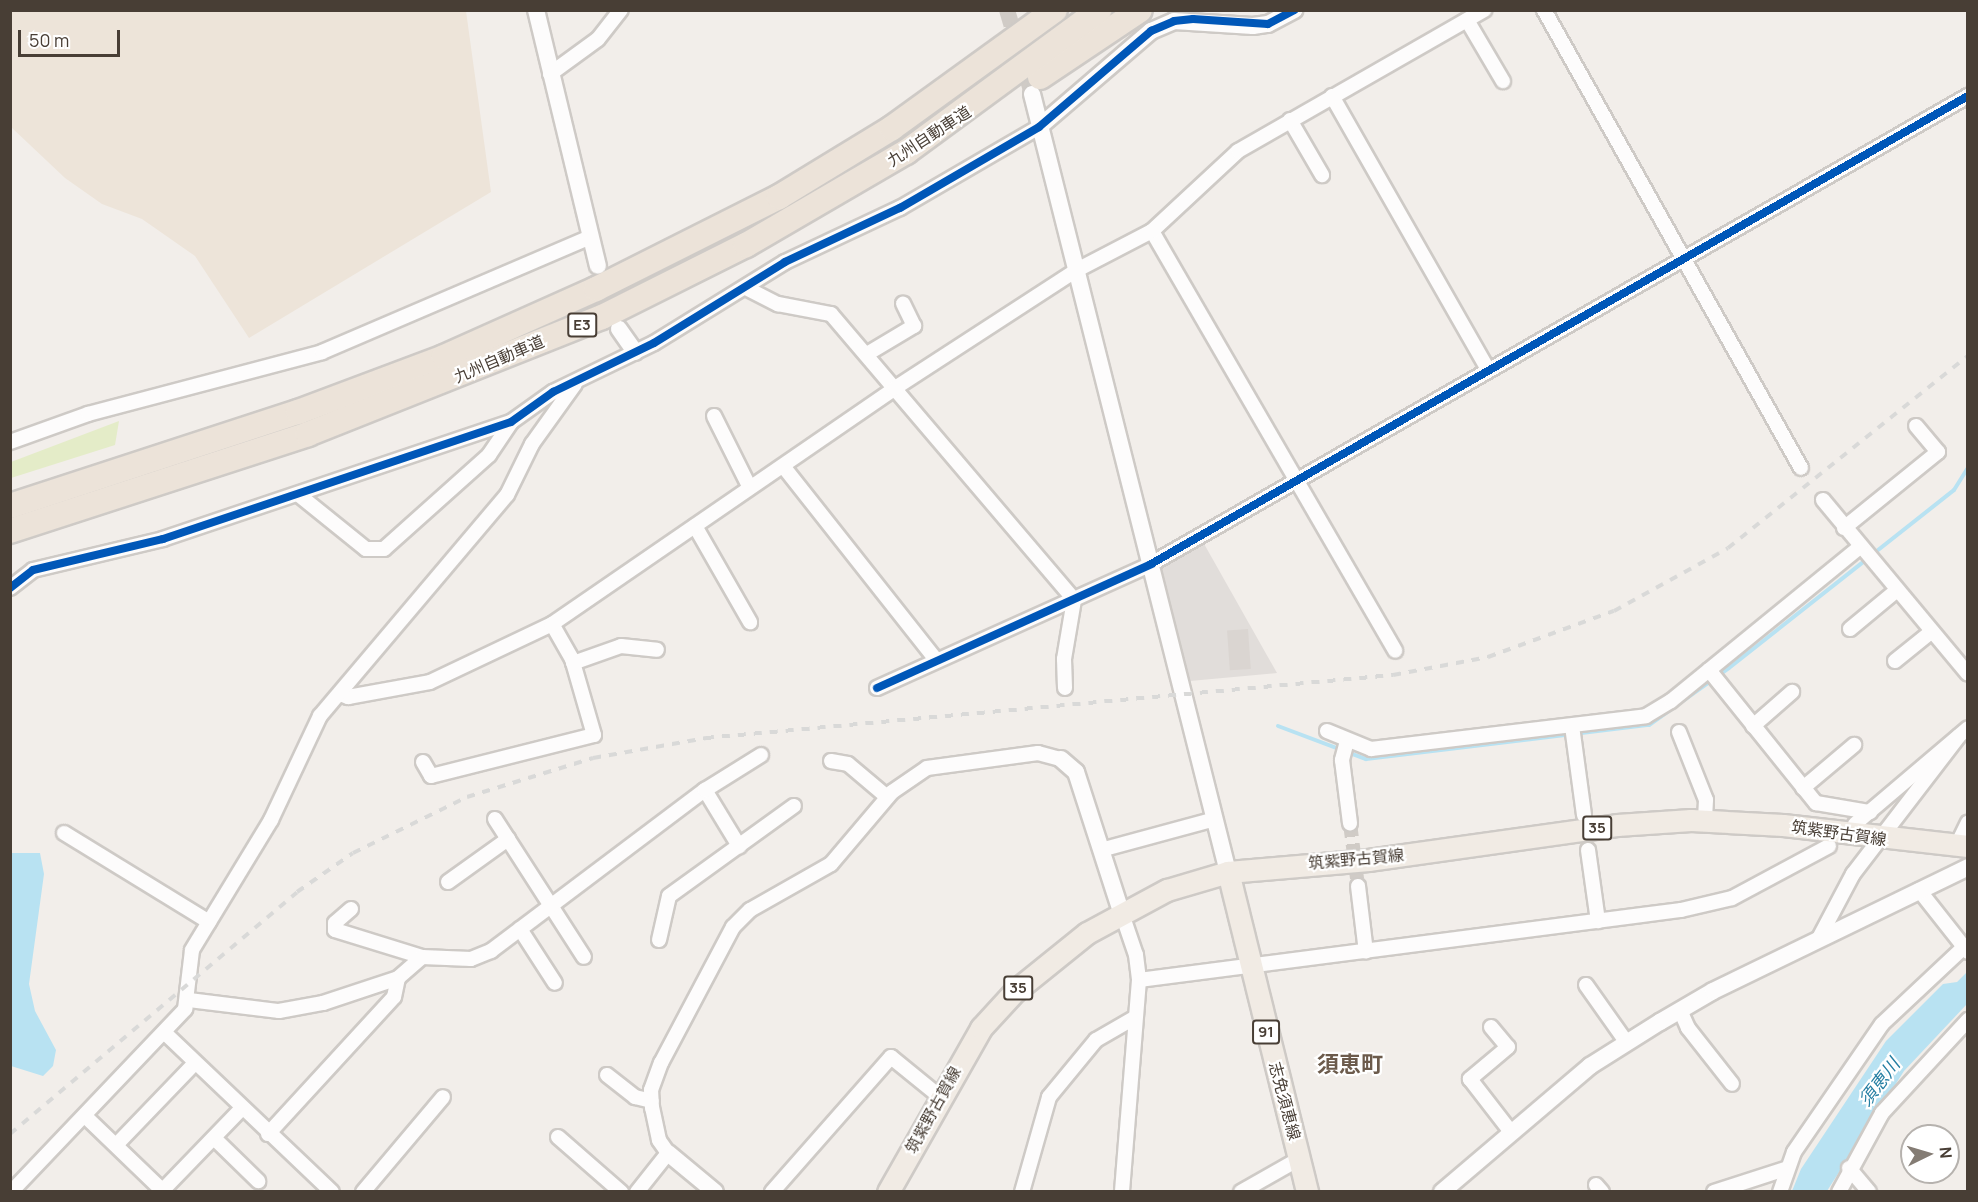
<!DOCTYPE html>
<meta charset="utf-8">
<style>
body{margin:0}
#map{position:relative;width:1978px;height:1202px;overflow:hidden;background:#f2eeea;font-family:Manrope,"Noto Sans JP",sans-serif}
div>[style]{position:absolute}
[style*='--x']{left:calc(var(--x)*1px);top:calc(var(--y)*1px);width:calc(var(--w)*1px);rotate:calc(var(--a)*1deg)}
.education>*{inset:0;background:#ede4d9}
.green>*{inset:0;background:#e4ecc8}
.parking>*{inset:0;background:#e1ddda}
.water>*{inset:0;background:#b8e2f2}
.stream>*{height:4px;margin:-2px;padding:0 2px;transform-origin:2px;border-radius:2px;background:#b8e2f2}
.building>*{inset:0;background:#dad5d1;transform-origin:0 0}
.minor-tunnel>*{height:14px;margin-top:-7px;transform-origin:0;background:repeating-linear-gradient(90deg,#d0cbc6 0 14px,transparent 0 21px)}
.tertiary-tunnel>*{height:16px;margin-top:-8px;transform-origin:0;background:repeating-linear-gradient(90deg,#d0cbc6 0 16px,transparent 0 24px)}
.roads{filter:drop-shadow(2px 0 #cecac6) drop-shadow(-2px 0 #cecac6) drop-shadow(0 2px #cecac6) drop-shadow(0 -2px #cecac6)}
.minor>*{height:14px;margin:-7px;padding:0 7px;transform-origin:7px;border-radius:7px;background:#fdfcfc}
.tertiary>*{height:16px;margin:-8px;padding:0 8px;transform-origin:8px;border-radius:8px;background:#fdfcfc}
.primary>*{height:21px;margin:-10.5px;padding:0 10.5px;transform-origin:10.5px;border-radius:10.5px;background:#f1ebe4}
.motorway>*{height:24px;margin:-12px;padding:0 12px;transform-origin:12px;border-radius:12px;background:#ece3d9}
.rail>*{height:4px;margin-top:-2px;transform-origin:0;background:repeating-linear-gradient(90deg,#d9d9d8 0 8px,transparent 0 16px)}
.cycleway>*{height:8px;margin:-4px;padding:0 4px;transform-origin:4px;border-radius:4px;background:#0057b8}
span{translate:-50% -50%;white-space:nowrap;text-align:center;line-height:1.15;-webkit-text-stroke:4.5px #fff;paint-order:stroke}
.shield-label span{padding:2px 4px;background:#fff;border:2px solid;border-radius:4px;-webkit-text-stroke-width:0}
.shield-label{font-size:15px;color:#483e35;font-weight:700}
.street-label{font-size:16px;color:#483e35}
.water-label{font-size:18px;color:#247ea2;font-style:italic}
.district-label{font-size:22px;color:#6c5b4c;font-weight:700}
.frame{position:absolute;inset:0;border:12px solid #483e35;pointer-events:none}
.north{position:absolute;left:1900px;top:1124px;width:60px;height:60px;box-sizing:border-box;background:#fff;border:2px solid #b6b2ae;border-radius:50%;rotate:85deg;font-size:16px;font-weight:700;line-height:24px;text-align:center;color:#483e35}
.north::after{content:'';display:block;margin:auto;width:21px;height:27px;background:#847c74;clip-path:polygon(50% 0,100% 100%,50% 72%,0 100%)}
.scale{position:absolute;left:18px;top:30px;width:102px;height:27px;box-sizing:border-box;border:3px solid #483e35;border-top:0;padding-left:8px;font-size:18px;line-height:21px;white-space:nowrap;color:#483e35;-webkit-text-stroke:4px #fff;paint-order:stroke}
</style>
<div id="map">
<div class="education">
<i style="clip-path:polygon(10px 11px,466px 11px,491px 192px,249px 338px,195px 256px,142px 219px,102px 204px,65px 178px,11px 127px)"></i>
</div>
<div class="green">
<i style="clip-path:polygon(119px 421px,115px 445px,11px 478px,11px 462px)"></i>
</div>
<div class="parking">
<i style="clip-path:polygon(1203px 542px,1277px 673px,1190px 681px,1160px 567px)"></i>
</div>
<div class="water">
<i style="clip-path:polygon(11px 853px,40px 853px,44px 874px,29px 984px,35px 1011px,56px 1050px,53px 1066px,43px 1076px,11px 1066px)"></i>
<i style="clip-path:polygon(1967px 972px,1967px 1004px,1904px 1071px,1827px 1191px,1792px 1191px,1801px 1169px,1886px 1041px,1943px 984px,1957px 982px)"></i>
</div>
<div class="stream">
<i style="--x:1873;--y:554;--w:103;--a:-38.3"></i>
<i style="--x:1954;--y:490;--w:26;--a:-58"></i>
<i style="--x:1278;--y:726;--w:94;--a:20.6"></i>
<i style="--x:1366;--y:759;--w:285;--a:-6.9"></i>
<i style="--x:1649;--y:725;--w:98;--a:-35.5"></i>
<i style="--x:1729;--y:668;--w:176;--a:-38.3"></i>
</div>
<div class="building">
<i style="left:1248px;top:629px;width:40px;height:21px;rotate:86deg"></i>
</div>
<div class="minor-tunnel">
<i style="--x:1350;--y:823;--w:64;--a:82.8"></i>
</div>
<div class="tertiary-tunnel">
<i style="--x:1007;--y:10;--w:88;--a:73.4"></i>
</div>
<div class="roads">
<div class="minor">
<i style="--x:1544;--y:10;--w:525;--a:60.7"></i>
<i style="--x:1467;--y:20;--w:71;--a:59.5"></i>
<i style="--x:550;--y:74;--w:59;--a:-36.1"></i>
<i style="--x:598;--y:39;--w:37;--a:-52"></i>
<i style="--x:1332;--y:96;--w:315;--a:60.3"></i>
<i style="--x:1290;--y:120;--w:64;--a:59.8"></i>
<i style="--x:1152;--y:231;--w:485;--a:59.9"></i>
<i style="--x:748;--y:289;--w:34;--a:27"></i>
<i style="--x:778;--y:304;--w:54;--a:10.7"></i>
<i style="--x:831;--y:314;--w:375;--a:49.6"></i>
<i style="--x:1074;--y:600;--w:60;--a:99.6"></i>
<i style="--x:1064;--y:659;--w:29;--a:88"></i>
<i style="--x:867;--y:354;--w:55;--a:-30.8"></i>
<i style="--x:914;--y:326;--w:25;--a:-116"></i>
<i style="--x:714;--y:416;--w:80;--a:63.4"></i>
<i style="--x:10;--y:442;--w:83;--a:-19.7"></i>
<i style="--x:88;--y:414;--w:242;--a:-14.8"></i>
<i style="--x:322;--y:352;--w:292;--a:-23.2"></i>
<i style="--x:783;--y:466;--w:248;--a:51.7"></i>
<i style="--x:299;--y:495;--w:86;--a:38.9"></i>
<i style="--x:366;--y:549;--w:18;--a:0"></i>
<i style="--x:384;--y:549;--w:141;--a:-41.8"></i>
<i style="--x:489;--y:455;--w:40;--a:-56"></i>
<i style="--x:1823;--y:500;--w:226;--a:50.2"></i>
<i style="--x:695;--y:526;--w:111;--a:60.2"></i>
<i style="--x:1844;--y:528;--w:121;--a:-39"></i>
<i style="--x:1938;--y:452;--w:34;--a:-130"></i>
<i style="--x:10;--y:588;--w:29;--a:-38"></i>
<i style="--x:33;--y:570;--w:134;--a:-13.4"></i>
<i style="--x:163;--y:539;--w:367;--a:-18.6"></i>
<i style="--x:511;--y:422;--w:52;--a:-35.5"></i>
<i style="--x:553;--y:392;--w:112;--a:-25.9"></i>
<i style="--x:654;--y:343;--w:154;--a:-31.7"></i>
<i style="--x:785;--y:262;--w:127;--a:-25.2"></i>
<i style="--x:900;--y:208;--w:161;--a:-30.2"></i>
<i style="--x:1850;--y:629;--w:61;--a:-39.7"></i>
<i style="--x:1895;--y:661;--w:46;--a:-38.9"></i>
<i style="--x:573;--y:663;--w:51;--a:-19.5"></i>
<i style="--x:621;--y:646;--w:36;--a:6"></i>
<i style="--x:1709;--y:670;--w:171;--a:51.2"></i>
<i style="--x:1816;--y:803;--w:55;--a:9.5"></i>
<i style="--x:877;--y:688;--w:301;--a:-24.3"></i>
<i style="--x:1151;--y:564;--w:942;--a:-29.81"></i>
<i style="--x:340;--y:694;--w:9;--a:21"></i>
<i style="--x:348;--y:697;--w:83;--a:-10.4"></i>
<i style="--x:430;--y:682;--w:135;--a:-25.4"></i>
<i style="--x:552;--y:624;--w:416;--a:-34.5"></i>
<i style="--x:895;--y:388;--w:217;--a:-33"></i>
<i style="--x:1077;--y:270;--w:85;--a:-27.5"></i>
<i style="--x:1152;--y:231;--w:117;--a:-42.9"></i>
<i style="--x:1238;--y:151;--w:284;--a:-29.8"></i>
<i style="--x:1572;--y:726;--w:90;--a:82.3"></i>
<i style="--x:1753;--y:726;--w:52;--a:-41.1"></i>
<i style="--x:1327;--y:731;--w:48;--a:22.2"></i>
<i style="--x:1371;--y:749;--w:277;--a:-6.8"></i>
<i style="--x:1646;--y:716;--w:29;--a:-31"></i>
<i style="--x:1671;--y:701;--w:244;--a:-39.2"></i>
<i style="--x:1679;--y:732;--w:73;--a:68.3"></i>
<i style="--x:1706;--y:800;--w:21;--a:93"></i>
<i style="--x:1347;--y:741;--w:20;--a:105"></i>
<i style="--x:1342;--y:760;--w:64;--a:82.8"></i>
<i style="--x:831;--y:761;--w:17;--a:10"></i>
<i style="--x:848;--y:764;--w:51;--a:40.2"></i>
<i style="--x:423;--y:762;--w:16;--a:60"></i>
<i style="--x:431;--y:776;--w:168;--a:-14.1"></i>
<i style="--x:594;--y:735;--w:79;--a:-106.1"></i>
<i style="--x:572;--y:659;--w:40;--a:-119.7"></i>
<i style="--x:1803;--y:788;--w:67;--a:-40.1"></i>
<i style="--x:705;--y:790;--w:66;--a:58.7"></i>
<i style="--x:495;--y:819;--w:164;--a:57.2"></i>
<i style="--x:1855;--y:824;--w:148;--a:-40.3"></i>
<i style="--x:64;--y:833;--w:170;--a:31.5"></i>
<i style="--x:1957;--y:845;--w:25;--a:-64"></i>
<i style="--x:1101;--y:850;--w:118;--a:-15.2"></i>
<i style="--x:1588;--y:850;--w:72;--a:82"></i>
<i style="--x:448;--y:882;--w:74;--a:-35.6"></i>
<i style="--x:1358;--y:886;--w:66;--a:83.1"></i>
<i style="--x:1919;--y:890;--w:79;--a:51.7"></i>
<i style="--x:351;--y:909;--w:21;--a:139"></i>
<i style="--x:335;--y:923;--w:7;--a:90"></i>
<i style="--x:335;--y:930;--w:91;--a:17.2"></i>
<i style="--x:1121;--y:911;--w:46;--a:71.2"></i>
<i style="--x:1136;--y:955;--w:25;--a:83"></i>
<i style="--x:1139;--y:980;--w:213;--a:94.6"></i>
<i style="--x:520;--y:929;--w:64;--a:57.1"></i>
<i style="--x:659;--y:940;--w:45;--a:-77.2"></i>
<i style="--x:669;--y:896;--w:154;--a:-35.8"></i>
<i style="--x:1818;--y:940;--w:75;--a:-62.1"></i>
<i style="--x:1853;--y:874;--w:173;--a:-52.5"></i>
<i style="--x:1139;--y:980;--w:547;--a:-7.36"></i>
<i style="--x:1681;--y:910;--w:52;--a:-13.2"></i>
<i style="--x:1732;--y:898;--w:110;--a:-28.2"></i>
<i style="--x:1586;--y:985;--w:71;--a:54.7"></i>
<i style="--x:189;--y:1000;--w:91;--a:7"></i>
<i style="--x:279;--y:1011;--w:45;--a:-10.3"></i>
<i style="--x:323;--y:1003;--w:79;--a:-18.4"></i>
<i style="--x:398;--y:978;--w:32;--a:-41"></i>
<i style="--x:422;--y:957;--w:49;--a:2.3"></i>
<i style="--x:471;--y:959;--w:22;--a:-22"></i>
<i style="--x:491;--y:951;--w:268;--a:-37"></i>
<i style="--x:705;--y:790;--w:66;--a:-32"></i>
<i style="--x:1680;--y:1010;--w:20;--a:66"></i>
<i style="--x:1688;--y:1028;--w:71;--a:51.8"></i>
<i style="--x:1491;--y:1027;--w:26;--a:50"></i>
<i style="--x:1508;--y:1047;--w:50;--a:139.9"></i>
<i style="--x:1470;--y:1079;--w:67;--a:52.3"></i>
<i style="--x:166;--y:1034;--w:229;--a:43.6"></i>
<i style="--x:607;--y:1075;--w:36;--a:38"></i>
<i style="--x:635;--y:1097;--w:17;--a:13"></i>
<i style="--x:86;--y:1117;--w:108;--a:43.9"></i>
<i style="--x:268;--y:1134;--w:186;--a:-47.4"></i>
<i style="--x:394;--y:997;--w:19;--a:-78"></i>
<i style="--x:558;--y:1137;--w:84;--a:41.1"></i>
<i style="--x:214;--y:1138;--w:62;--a:44.3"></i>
<i style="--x:118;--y:1143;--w:111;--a:-46.1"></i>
<i style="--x:1849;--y:1168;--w:31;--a:50"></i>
<i style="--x:1596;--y:1185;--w:9;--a:49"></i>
<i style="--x:11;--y:1192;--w:253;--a:-46.4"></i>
<i style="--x:185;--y:1009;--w:59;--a:-83.2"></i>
<i style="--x:192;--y:950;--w:152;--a:-58.7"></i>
<i style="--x:271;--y:820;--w:115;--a:-64.8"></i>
<i style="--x:320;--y:716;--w:289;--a:-49.8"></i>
<i style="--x:507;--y:495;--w:57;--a:-63.9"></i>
<i style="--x:532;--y:444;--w:74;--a:-54.4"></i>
<i style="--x:161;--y:1192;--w:117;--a:-46"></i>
<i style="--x:363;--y:1192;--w:124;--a:-49.9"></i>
<i style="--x:637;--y:1192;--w:50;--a:-51.5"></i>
<i style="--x:668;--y:1153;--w:16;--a:-125"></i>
<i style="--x:659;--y:1140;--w:33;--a:-102"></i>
<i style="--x:652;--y:1108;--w:18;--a:-93"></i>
<i style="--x:651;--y:1090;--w:29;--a:-70"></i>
<i style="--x:661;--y:1063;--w:154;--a:-62.1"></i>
<i style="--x:733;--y:927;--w:24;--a:-45"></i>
<i style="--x:750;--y:910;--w:93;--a:-29.6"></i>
<i style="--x:831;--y:864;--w:94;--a:-49.7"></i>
<i style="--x:892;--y:792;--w:42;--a:-34.4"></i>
<i style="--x:927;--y:768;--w:112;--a:-7.7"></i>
<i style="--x:1038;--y:753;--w:24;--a:15"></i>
<i style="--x:772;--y:1192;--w:180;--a:-48.6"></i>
<i style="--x:891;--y:1057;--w:62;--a:39.1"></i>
<i style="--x:1022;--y:1192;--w:99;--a:-74.1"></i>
<i style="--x:1049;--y:1097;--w:74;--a:-50.5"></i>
<i style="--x:1096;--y:1040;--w:44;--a:-30.1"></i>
<i style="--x:1241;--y:1192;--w:67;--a:-29.6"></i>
<i style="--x:1714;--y:1192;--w:75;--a:-17.9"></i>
<i style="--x:1780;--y:1192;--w:42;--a:-70.7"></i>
<i style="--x:1794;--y:1152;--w:155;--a:-55.5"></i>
<i style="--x:1882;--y:1024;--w:112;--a:-43.2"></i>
<i style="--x:1839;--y:1192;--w:90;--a:-61.4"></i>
<i style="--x:1882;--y:1113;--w:127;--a:-47.2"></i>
</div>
<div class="tertiary">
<i style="--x:536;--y:10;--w:263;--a:76.4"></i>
<i style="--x:1032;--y:94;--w:802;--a:75.86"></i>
<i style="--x:1039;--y:127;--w:148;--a:-40.6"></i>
<i style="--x:1151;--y:31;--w:25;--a:-23"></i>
<i style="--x:1174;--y:21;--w:79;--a:3.6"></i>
<i style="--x:1253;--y:26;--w:15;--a:-8"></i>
<i style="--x:1268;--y:24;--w:30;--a:-28"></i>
<i style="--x:619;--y:329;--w:28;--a:55"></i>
<i style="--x:1061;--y:759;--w:20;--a:41"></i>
<i style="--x:1076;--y:772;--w:146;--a:72.1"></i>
<i style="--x:668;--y:1153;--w:61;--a:39.7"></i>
<i style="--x:1442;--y:1192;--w:194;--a:-40.4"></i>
<i style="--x:1590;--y:1066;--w:83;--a:-32.2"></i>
<i style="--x:1660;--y:1022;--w:61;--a:-30.3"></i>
<i style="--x:1713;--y:991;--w:284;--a:-25.9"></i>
</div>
<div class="primary">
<i style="--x:1228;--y:872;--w:330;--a:76.1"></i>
<i style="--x:888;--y:1192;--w:189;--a:-60.4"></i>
<i style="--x:981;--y:1028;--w:50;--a:-47.4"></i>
<i style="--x:1015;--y:991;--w:92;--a:-38.9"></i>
<i style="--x:1087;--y:933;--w:91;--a:-28.3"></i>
<i style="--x:1167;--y:890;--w:64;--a:-16.4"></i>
<i style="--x:1228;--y:872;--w:141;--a:-4.9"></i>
<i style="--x:1368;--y:860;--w:251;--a:-8"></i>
<i style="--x:1617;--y:825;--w:74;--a:-3.9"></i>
<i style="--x:1691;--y:820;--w:92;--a:3.1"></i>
<i style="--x:1783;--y:825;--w:186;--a:6.5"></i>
</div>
<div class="motorway">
<i style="--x:1040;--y:77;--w:120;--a:-33.8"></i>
<i style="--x:10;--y:506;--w:303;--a:-18.1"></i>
<i style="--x:298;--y:412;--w:156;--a:-20.6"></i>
<i style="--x:444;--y:357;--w:167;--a:-24.1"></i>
<i style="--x:596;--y:289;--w:205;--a:-26.7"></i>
<i style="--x:779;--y:197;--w:132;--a:-31.4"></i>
<i style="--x:892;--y:128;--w:201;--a:-35.9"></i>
<i style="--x:10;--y:531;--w:313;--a:-18"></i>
<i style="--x:308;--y:434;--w:316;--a:-21.7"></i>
<i style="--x:602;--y:317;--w:161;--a:-26.6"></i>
<i style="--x:746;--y:245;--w:185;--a:-30.2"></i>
<i style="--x:906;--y:152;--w:240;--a:-36.3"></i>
</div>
</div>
<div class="rail">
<i style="--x:10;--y:1134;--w:375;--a:-40.1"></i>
<i style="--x:297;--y:892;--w:68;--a:-34.9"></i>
<i style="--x:353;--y:853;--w:127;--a:-26.2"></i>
<i style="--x:467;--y:797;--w:132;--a:-17.2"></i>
<i style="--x:593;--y:758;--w:115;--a:-10"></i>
<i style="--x:706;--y:738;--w:690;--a:-5.24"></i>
<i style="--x:1393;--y:675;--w:97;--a:-10.7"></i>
<i style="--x:1488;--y:657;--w:134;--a:-20.1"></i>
<i style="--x:1614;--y:611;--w:130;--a:-28.9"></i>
<i style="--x:1728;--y:548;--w:307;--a:-38.7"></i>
</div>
<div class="cycleway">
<i style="--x:10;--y:588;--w:29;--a:-38"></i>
<i style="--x:33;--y:570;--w:134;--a:-13.4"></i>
<i style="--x:163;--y:539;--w:367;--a:-18.6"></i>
<i style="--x:511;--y:422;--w:52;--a:-35.5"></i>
<i style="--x:553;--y:392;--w:112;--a:-25.9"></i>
<i style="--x:654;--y:343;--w:154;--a:-31.7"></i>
<i style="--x:785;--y:262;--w:127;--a:-25.2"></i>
<i style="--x:900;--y:208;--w:161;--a:-30.2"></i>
<i style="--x:1039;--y:127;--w:148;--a:-40.6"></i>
<i style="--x:1151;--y:31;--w:25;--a:-23"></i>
<i style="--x:1174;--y:21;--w:19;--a:-6"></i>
<i style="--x:1193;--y:19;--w:75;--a:3.8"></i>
<i style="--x:1268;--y:24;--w:30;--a:-28"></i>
<i style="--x:877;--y:688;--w:301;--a:-24.3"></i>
<i style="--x:1151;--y:564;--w:942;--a:-29.81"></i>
</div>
<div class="shield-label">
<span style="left:582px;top:325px">E3</span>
<span style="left:1597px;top:828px">35</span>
<span style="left:1018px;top:988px">35</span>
<span style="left:1266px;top:1032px">91</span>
</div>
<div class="street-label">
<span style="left:929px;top:136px;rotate:-33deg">九州自動車道</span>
<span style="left:499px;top:359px;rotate:-23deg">九州自動車道</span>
<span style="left:1839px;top:833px;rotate:8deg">筑紫野古賀線</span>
<span style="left:1356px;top:859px;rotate:-5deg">筑紫野古賀線</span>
<span style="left:1285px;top:1101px;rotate:75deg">志免須恵線</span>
<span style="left:933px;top:1110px;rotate:-61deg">筑紫野古賀線</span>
</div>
<div class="water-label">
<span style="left:1879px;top:1082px;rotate:-53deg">須恵川</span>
</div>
<div class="district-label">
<span style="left:1350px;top:1065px">須恵町</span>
</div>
<div class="frame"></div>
<div class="north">N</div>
<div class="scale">50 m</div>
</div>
